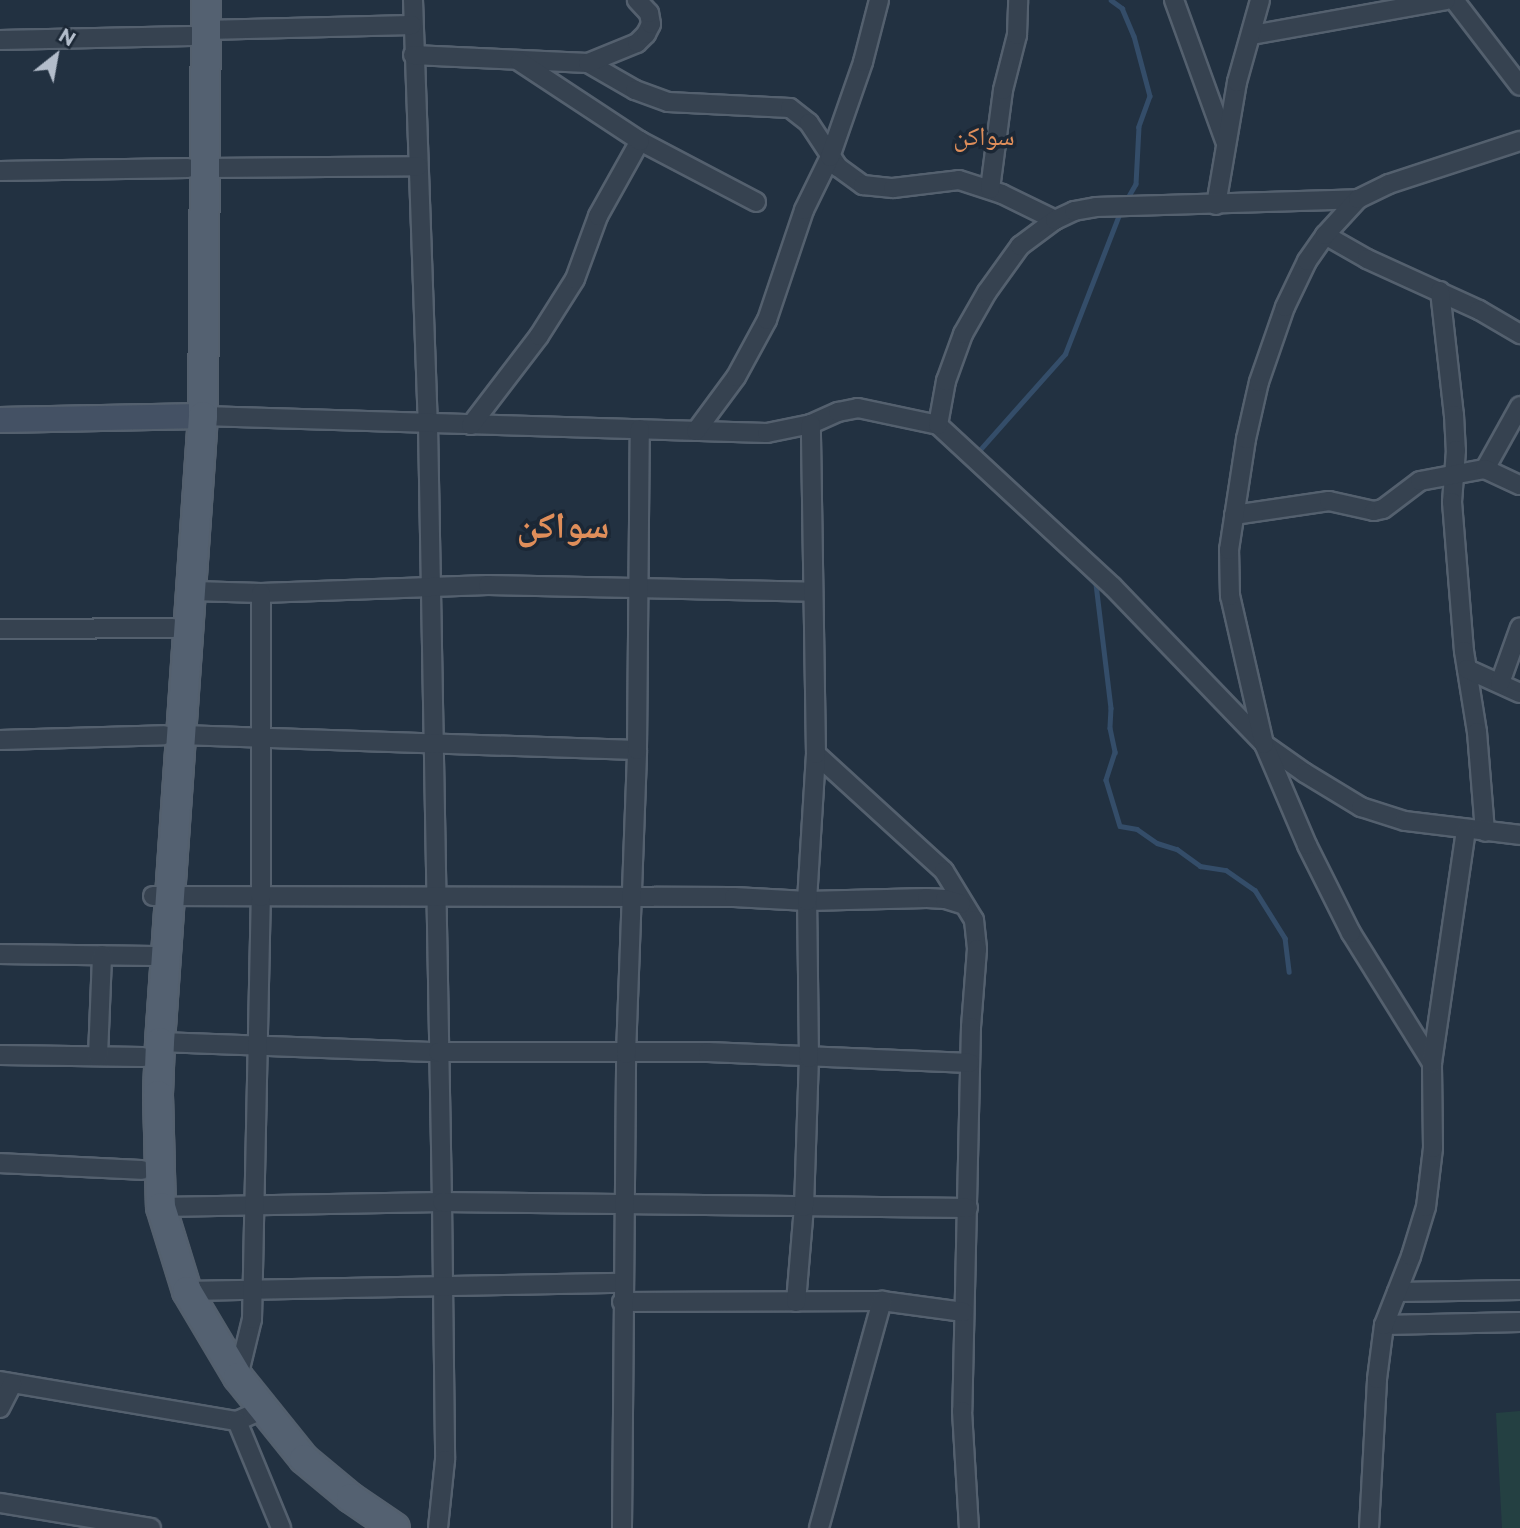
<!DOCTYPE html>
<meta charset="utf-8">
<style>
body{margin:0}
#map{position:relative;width:1520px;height:1528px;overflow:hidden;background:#223141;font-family:Montserrat,"Noto Naskh Arabic",sans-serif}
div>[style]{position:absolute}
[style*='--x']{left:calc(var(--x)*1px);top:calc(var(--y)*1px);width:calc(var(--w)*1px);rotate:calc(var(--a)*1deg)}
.green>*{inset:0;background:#244042}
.stream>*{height:4.5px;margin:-2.25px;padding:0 2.25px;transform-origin:2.25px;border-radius:2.25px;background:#344d69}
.roads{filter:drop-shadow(2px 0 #54606e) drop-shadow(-2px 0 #54606e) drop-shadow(0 2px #54606e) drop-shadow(0 -2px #54606e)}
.street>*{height:18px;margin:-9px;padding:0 9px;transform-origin:9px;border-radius:9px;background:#364250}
.secondary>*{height:24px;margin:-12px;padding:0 12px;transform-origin:12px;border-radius:12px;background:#445164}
.primary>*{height:28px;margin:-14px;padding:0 14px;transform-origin:14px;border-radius:14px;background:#546171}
span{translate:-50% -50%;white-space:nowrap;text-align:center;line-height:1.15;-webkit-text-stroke:7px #1b2735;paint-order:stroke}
.quarter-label{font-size:26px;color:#df8e5a}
.town-label{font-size:37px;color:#df8e5a;font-weight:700}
.north{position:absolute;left:21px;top:21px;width:70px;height:70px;-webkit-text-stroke:5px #1b2735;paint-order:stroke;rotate:31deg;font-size:19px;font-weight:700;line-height:28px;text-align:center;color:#b3bdcb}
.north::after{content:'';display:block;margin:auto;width:24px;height:32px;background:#b3bdcb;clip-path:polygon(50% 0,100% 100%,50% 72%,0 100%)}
</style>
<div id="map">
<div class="green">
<i style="clip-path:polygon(1520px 1411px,1520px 1528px,1502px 1528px,1496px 1413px)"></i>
</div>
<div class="stream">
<i style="--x:1111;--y:0;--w:14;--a:36"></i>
<i style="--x:1122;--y:8;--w:30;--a:67"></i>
<i style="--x:1134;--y:36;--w:62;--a:75.1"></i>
<i style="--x:1150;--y:96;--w:33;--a:110"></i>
<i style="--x:1139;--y:127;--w:57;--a:93"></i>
<i style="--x:1136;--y:184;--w:20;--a:120"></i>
<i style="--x:978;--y:452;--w:131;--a:-48.4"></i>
<i style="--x:1065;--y:354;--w:152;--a:-68.8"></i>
<i style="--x:1083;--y:571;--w:18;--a:45"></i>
<i style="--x:1096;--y:584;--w:125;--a:83.1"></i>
<i style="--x:1111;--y:708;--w:20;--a:93"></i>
<i style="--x:1110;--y:728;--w:25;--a:78"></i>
<i style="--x:1115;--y:752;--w:29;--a:108"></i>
<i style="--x:1106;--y:780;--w:48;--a:73.1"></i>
<i style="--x:1120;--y:826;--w:17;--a:10"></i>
<i style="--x:1137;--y:829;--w:24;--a:35"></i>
<i style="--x:1157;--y:843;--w:21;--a:17"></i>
<i style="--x:1177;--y:849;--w:29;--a:36"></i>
<i style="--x:1200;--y:866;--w:26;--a:9"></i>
<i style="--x:1226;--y:870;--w:35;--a:35"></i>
<i style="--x:1255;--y:890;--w:57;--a:58"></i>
<i style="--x:1285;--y:938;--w:34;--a:83"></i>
</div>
<div class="roads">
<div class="street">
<i style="--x:413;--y:0;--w:424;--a:88"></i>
<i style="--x:428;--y:424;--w:778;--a:88.97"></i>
<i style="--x:442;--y:1202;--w:258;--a:89.3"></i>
<i style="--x:445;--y:1460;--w:68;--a:95.9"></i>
<i style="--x:1174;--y:0;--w:150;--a:70.1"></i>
<i style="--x:1454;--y:0;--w:108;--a:52.5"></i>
<i style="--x:205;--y:30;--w:207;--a:-1.4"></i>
<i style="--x:1252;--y:35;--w:197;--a:-10.2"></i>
<i style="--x:0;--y:40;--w:191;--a:-1.2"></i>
<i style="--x:413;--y:55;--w:175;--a:2.6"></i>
<i style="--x:588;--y:63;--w:54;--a:29.9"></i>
<i style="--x:635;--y:90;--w:35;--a:20"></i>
<i style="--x:668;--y:102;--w:122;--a:2.8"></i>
<i style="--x:790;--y:108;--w:24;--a:38"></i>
<i style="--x:809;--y:123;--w:53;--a:56.6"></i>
<i style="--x:838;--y:167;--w:31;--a:36"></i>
<i style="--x:863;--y:185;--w:30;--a:6"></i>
<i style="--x:893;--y:188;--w:66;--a:-6.9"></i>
<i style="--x:959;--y:180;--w:45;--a:18"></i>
<i style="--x:1002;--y:194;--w:59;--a:26.1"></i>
<i style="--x:588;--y:63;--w:53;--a:-22.2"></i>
<i style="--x:637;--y:43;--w:13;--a:-45"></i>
<i style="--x:646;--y:34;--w:11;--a:-63"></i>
<i style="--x:651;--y:24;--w:11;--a:-100"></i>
<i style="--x:649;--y:13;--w:18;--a:-133"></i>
<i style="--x:640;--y:141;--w:131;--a:27.7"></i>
<i style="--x:207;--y:168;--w:211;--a:-0.5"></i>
<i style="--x:0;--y:171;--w:188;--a:-0.9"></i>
<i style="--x:990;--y:189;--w:100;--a:-82.5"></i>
<i style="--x:1003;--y:90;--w:57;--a:-75.7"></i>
<i style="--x:1017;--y:35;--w:35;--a:-88"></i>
<i style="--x:1216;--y:205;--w:125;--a:-80.3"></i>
<i style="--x:1237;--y:82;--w:85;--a:-74.3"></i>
<i style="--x:1325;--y:235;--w:48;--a:29.7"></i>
<i style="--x:1367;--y:259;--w:123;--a:24.5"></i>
<i style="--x:1479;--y:310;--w:48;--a:30.3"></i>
<i style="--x:1440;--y:291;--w:125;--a:83.6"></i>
<i style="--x:1454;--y:415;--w:35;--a:87"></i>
<i style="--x:1456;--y:450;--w:52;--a:94.4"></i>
<i style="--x:1452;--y:502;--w:149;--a:85.4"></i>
<i style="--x:1464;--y:651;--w:82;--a:80.9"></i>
<i style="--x:1477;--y:732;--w:100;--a:85.4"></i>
<i style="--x:203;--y:416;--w:564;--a:1.73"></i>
<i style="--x:767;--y:433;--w:45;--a:-11.6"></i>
<i style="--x:811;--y:424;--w:30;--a:-24"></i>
<i style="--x:838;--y:412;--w:20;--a:-11"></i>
<i style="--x:858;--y:408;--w:82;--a:12"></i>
<i style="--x:938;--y:425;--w:238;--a:42.8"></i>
<i style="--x:1113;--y:587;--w:218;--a:46.1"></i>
<i style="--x:1264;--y:744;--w:50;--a:35.3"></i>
<i style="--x:1305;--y:773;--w:66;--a:31.3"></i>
<i style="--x:1361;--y:807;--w:46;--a:17.7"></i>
<i style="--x:1405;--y:821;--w:116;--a:6.9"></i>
<i style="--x:471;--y:425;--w:112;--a:-52.6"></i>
<i style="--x:539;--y:336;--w:67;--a:-57.7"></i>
<i style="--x:575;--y:279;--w:67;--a:-69.9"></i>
<i style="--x:598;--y:216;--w:86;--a:-60.8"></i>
<i style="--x:640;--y:141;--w:144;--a:-146.6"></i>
<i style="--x:938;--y:425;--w:45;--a:-79.7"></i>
<i style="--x:946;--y:381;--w:50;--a:-70.1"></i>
<i style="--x:963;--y:334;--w:48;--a:-60.3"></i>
<i style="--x:987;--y:292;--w:57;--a:-54.3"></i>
<i style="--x:1020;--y:246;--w:44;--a:-36.6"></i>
<i style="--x:1055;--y:220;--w:21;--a:-25"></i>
<i style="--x:1074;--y:211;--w:22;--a:-10"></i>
<i style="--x:1096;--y:207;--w:262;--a:-1.7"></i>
<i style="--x:696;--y:431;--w:67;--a:-53.5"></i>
<i style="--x:736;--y:377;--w:65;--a:-61.5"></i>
<i style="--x:767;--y:320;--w:116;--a:-71.4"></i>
<i style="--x:804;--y:210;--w:59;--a:-63.9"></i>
<i style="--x:830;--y:157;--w:101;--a:-70.8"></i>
<i style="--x:863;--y:62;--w:64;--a:-75.5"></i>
<i style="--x:1485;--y:469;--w:72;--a:-60.9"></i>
<i style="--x:1234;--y:515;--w:96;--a:-8.4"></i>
<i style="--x:1329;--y:501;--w:46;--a:12.5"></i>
<i style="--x:1374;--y:511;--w:9;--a:-13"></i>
<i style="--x:1383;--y:509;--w:46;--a:-37.1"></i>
<i style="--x:1420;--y:481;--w:66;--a:-10.5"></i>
<i style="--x:1485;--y:469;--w:38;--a:25"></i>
<i style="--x:193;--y:591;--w:68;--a:1.7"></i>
<i style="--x:261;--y:593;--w:227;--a:-2"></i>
<i style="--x:488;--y:585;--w:325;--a:1.2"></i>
<i style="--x:0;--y:629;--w:173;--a:-0.3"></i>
<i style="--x:1467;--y:669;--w:58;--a:24.4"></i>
<i style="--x:1500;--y:683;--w:59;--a:-70.3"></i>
<i style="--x:181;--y:735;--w:456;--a:1.9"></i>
<i style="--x:0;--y:740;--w:164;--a:-1.7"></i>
<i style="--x:816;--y:754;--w:173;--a:42.4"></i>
<i style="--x:944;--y:871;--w:57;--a:58.5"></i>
<i style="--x:974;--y:920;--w:29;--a:84"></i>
<i style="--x:977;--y:949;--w:78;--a:94.4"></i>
<i style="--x:971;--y:1027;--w:384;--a:91.3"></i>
<i style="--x:962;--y:1411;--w:117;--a:86.6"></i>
<i style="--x:153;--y:896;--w:581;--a:0.1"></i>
<i style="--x:734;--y:897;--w:73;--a:3.1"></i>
<i style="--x:807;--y:901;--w:120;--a:-1.4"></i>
<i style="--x:927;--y:898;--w:18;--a:3"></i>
<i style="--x:945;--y:899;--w:17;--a:17"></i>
<i style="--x:0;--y:954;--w:165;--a:0.7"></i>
<i style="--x:160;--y:1042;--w:278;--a:2.1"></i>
<i style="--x:438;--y:1052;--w:270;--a:0"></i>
<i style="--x:708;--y:1052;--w:262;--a:2.4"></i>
<i style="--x:0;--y:1055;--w:143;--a:0.8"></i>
<i style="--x:98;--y:1056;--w:101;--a:-87.7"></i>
<i style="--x:1432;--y:1063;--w:153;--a:-121.9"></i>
<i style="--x:1351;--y:933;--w:98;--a:-116.6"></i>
<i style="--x:1307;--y:845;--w:110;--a:-113.1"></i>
<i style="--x:1264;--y:744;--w:152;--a:-102.9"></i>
<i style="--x:1230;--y:596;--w:46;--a:-91.2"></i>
<i style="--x:1229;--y:550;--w:112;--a:-81.3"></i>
<i style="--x:1246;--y:439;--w:58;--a:-77.2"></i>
<i style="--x:1259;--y:382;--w:79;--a:-70.9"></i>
<i style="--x:1285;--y:307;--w:51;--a:-64.4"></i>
<i style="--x:1307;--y:261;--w:32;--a:-55"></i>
<i style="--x:1325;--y:235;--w:49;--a:-47.5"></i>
<i style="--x:1358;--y:199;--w:34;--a:-26"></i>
<i style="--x:1389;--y:184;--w:138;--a:-18.2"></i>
<i style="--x:0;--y:1163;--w:142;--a:2.8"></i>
<i style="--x:161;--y:1207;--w:281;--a:-1"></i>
<i style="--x:442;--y:1202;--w:526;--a:0.65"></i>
<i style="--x:187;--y:1291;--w:436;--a:-1.1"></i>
<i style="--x:1397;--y:1292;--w:123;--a:-0.9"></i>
<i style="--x:622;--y:1302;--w:260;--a:-0.2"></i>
<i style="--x:882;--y:1301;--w:82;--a:7.7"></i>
<i style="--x:796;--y:1302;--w:95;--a:-85.2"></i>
<i style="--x:804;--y:1207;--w:149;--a:-88.1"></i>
<i style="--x:809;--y:1058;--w:157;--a:-90.7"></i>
<i style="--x:807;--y:901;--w:147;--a:-86.5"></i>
<i style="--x:816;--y:754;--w:330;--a:-90.9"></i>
<i style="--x:1384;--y:1325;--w:136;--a:-1.3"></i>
<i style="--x:238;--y:1377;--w:60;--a:-76.4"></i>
<i style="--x:252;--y:1319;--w:422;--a:-88.8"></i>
<i style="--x:261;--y:897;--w:304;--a:-90"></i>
<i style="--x:0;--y:1381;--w:240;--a:9.6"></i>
<i style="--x:237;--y:1421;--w:27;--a:-24"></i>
<i style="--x:0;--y:1408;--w:27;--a:-63"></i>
<i style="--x:237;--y:1421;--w:116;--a:67.6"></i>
<i style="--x:0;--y:1503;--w:153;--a:9.4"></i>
<i style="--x:622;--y:1528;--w:474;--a:-89.5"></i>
<i style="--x:626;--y:1054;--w:304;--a:-87.9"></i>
<i style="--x:637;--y:750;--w:321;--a:-89.5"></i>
<i style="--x:819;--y:1528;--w:236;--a:-74.5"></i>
<i style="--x:1369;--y:1528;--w:149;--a:-86.9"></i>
<i style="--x:1377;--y:1379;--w:54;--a:-82.6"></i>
<i style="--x:1384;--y:1325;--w:74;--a:-68.6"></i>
<i style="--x:1411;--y:1256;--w:51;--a:-73"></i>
<i style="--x:1426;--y:1207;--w:59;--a:-83.2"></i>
<i style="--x:1433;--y:1148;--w:85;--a:-90.7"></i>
<i style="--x:1432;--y:1063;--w:235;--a:-81.7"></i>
</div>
<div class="secondary">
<i style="--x:0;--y:420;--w:203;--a:-1.1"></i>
</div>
<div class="primary">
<i style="--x:206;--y:0;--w:416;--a:90.4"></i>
<i style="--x:203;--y:416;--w:627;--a:93.93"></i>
<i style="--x:160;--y:1042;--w:53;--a:92.2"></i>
<i style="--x:158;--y:1095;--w:112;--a:88.5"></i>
<i style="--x:161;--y:1207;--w:88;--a:72.8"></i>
<i style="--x:187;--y:1291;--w:100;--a:59.3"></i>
<i style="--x:238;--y:1377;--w:105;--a:51.2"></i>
<i style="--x:304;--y:1459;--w:61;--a:39.7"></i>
<i style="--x:351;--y:1498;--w:53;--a:34.3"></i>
</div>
</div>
<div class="quarter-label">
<span style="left:984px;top:137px">سواكن</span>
</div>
<div class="town-label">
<span style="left:563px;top:525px">سواكن</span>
</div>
<div class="north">N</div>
</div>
